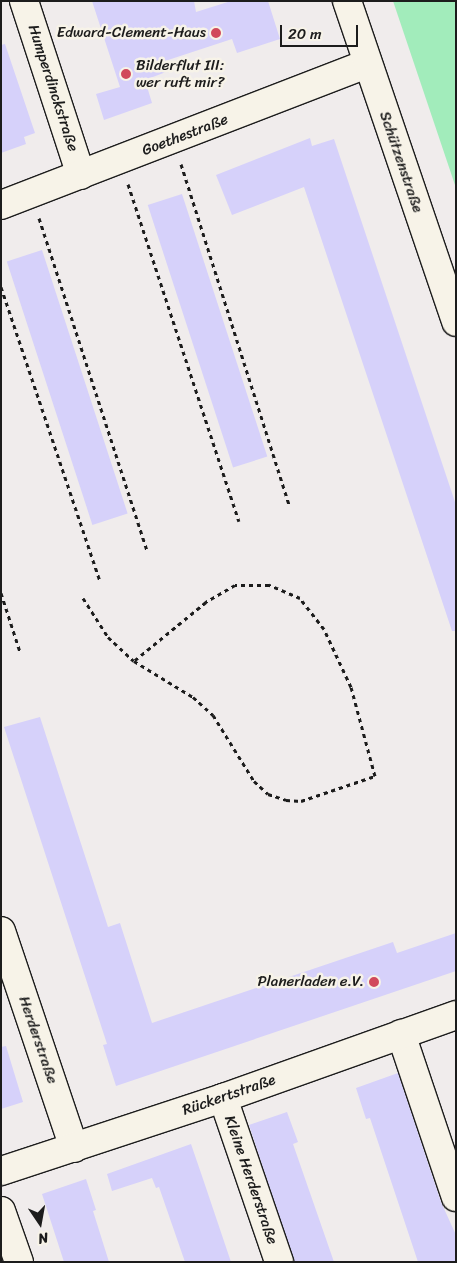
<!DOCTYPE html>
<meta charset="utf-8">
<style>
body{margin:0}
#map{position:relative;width:457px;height:1263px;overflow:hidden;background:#f0ecec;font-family:Sriracha,sans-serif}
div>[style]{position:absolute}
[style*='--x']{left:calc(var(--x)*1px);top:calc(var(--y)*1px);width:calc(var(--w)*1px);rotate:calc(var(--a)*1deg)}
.green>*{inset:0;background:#a2ecbb}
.building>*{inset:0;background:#d6d1fa;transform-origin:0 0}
.path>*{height:3px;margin-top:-1.5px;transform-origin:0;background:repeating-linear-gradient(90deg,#1c1c1c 0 4px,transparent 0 8px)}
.roads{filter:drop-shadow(1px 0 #1c1c1c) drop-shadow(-1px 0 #1c1c1c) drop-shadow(0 1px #1c1c1c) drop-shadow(0 -1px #1c1c1c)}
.street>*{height:28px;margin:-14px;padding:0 14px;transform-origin:14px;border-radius:14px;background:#f7f3e8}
.secondary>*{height:28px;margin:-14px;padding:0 14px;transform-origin:14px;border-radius:14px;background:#f7f3e8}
.dots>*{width:14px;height:14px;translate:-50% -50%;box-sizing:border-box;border:2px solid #f7f3e8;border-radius:50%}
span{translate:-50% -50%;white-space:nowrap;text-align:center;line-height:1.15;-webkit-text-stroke:5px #f7f3e8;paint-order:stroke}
.poi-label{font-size:15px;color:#1c1c1c}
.right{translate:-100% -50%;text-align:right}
.left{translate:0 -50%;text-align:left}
.street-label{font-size:15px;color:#1c1c1c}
.frame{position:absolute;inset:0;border:2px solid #1c1c1c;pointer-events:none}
.north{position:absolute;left:15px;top:1198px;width:50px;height:50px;-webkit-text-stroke:4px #f7f3e8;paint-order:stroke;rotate:168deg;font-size:14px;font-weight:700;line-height:20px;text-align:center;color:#1c1c1c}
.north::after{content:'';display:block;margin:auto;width:18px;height:22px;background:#1c1c1c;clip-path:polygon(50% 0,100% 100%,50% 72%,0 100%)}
.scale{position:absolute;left:280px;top:25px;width:78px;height:22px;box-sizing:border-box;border:2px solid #1c1c1c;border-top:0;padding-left:6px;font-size:15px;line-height:18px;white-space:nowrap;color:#1c1c1c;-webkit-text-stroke:4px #f7f3e8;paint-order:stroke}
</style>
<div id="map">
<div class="green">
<i style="clip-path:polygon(393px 1px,456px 1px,456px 188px)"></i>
</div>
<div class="building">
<i style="clip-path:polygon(92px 1px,194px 1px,196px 12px,231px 1px,268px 1px,280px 39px,237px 53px,232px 39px,162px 62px,166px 72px,145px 80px,152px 103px,104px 120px,96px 94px,120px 87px)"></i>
<i style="clip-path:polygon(5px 44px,35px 133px,24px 137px,26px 144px,1px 153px,1px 45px)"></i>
<i style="clip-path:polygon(310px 138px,312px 146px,334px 139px,456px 505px,456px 631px,452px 631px,304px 187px,232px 215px,216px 175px)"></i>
<i style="left:182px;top:194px;width:276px;height:36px;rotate:72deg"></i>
<i style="left:42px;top:250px;width:277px;height:37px;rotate:72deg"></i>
<i style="clip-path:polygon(40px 717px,108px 927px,120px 923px,152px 1023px,393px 942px,397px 953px,456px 933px,456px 971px,116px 1086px,103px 1045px,107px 1044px,4px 727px)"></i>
<i style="clip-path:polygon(6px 1046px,23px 1102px,1px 1109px,1px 1047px)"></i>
<i style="clip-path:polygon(398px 1073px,441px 1202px,456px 1235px,456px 1262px,418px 1262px,370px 1118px,366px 1119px,356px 1088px)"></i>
<i style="clip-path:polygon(287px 1112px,298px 1142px,293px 1144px,334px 1262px,294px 1262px,249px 1125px)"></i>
<i style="clip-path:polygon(191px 1144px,203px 1179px,231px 1262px,185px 1262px,159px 1187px,156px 1188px,152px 1178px,112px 1191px,107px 1174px)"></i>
<i style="clip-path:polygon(86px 1179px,96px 1210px,93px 1211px,109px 1262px,64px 1262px,42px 1194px)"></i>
</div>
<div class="path">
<i style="--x:181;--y:164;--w:358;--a:72.4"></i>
<i style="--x:128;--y:184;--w:355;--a:71.8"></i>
<i style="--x:39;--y:218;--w:349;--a:72"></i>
<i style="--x:1;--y:287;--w:310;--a:71.4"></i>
<i style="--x:1;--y:593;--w:62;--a:72.1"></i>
<i style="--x:83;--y:598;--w:46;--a:57.3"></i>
<i style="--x:108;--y:637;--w:35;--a:43"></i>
<i style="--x:134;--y:661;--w:69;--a:31.4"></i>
<i style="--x:193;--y:697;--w:27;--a:42"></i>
<i style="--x:213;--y:715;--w:78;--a:58.2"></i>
<i style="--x:254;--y:781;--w:19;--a:43"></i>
<i style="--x:268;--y:794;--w:19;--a:18"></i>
<i style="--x:286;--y:800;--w:15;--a:4"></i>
<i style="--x:301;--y:801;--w:78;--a:-18.7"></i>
<i style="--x:375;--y:776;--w:92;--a:-105.1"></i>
<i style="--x:351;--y:687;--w:64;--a:-115"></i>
<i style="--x:324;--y:629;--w:39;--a:-128"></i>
<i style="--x:300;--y:598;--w:34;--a:-157"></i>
<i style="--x:269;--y:585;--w:34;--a:180"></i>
<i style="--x:235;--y:585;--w:34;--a:150"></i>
<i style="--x:206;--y:602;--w:93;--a:140.7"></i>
</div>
<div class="roads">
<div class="street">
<i style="--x:24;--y:1;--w:183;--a:71.9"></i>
<i style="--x:1;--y:205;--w:392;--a:-21.1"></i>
<i style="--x:1;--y:931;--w:229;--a:71.4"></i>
<i style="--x:401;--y:1034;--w:172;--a:71.4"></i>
<i style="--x:223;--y:1098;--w:173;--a:71.1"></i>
<i style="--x:1;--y:1171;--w:234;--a:-18.2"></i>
<i style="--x:223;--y:1098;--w:247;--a:-19.6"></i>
<i style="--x:1;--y:1211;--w:54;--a:70.6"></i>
</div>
<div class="secondary">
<i style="--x:347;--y:1;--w:339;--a:71.2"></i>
</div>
</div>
<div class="dots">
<i style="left:216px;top:33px;background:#d1495b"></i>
<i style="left:126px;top:74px;background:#d1495b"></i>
<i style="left:374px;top:982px;background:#d1495b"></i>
</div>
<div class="poi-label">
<span class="right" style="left:206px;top:33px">Edward-Clement-Haus</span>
<span class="left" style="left:136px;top:74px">Bilderflut III:<br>wer ruft mir?</span>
<span class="right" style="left:364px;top:982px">Planerladen e.V.</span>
</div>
<div class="street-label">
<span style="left:53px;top:88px;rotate:72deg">Humperdinckstraße</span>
<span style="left:185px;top:135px;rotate:-21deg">Goethestraße</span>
<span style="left:401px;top:162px;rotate:71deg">Schützenstraße</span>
<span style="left:38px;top:1040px;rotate:71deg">Herderstraße</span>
<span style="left:229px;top:1095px;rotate:-19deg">Rückertstraße</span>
<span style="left:251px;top:1180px;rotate:71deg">Kleine Herderstraße</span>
</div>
<div class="frame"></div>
<div class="north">N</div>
<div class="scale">20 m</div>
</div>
